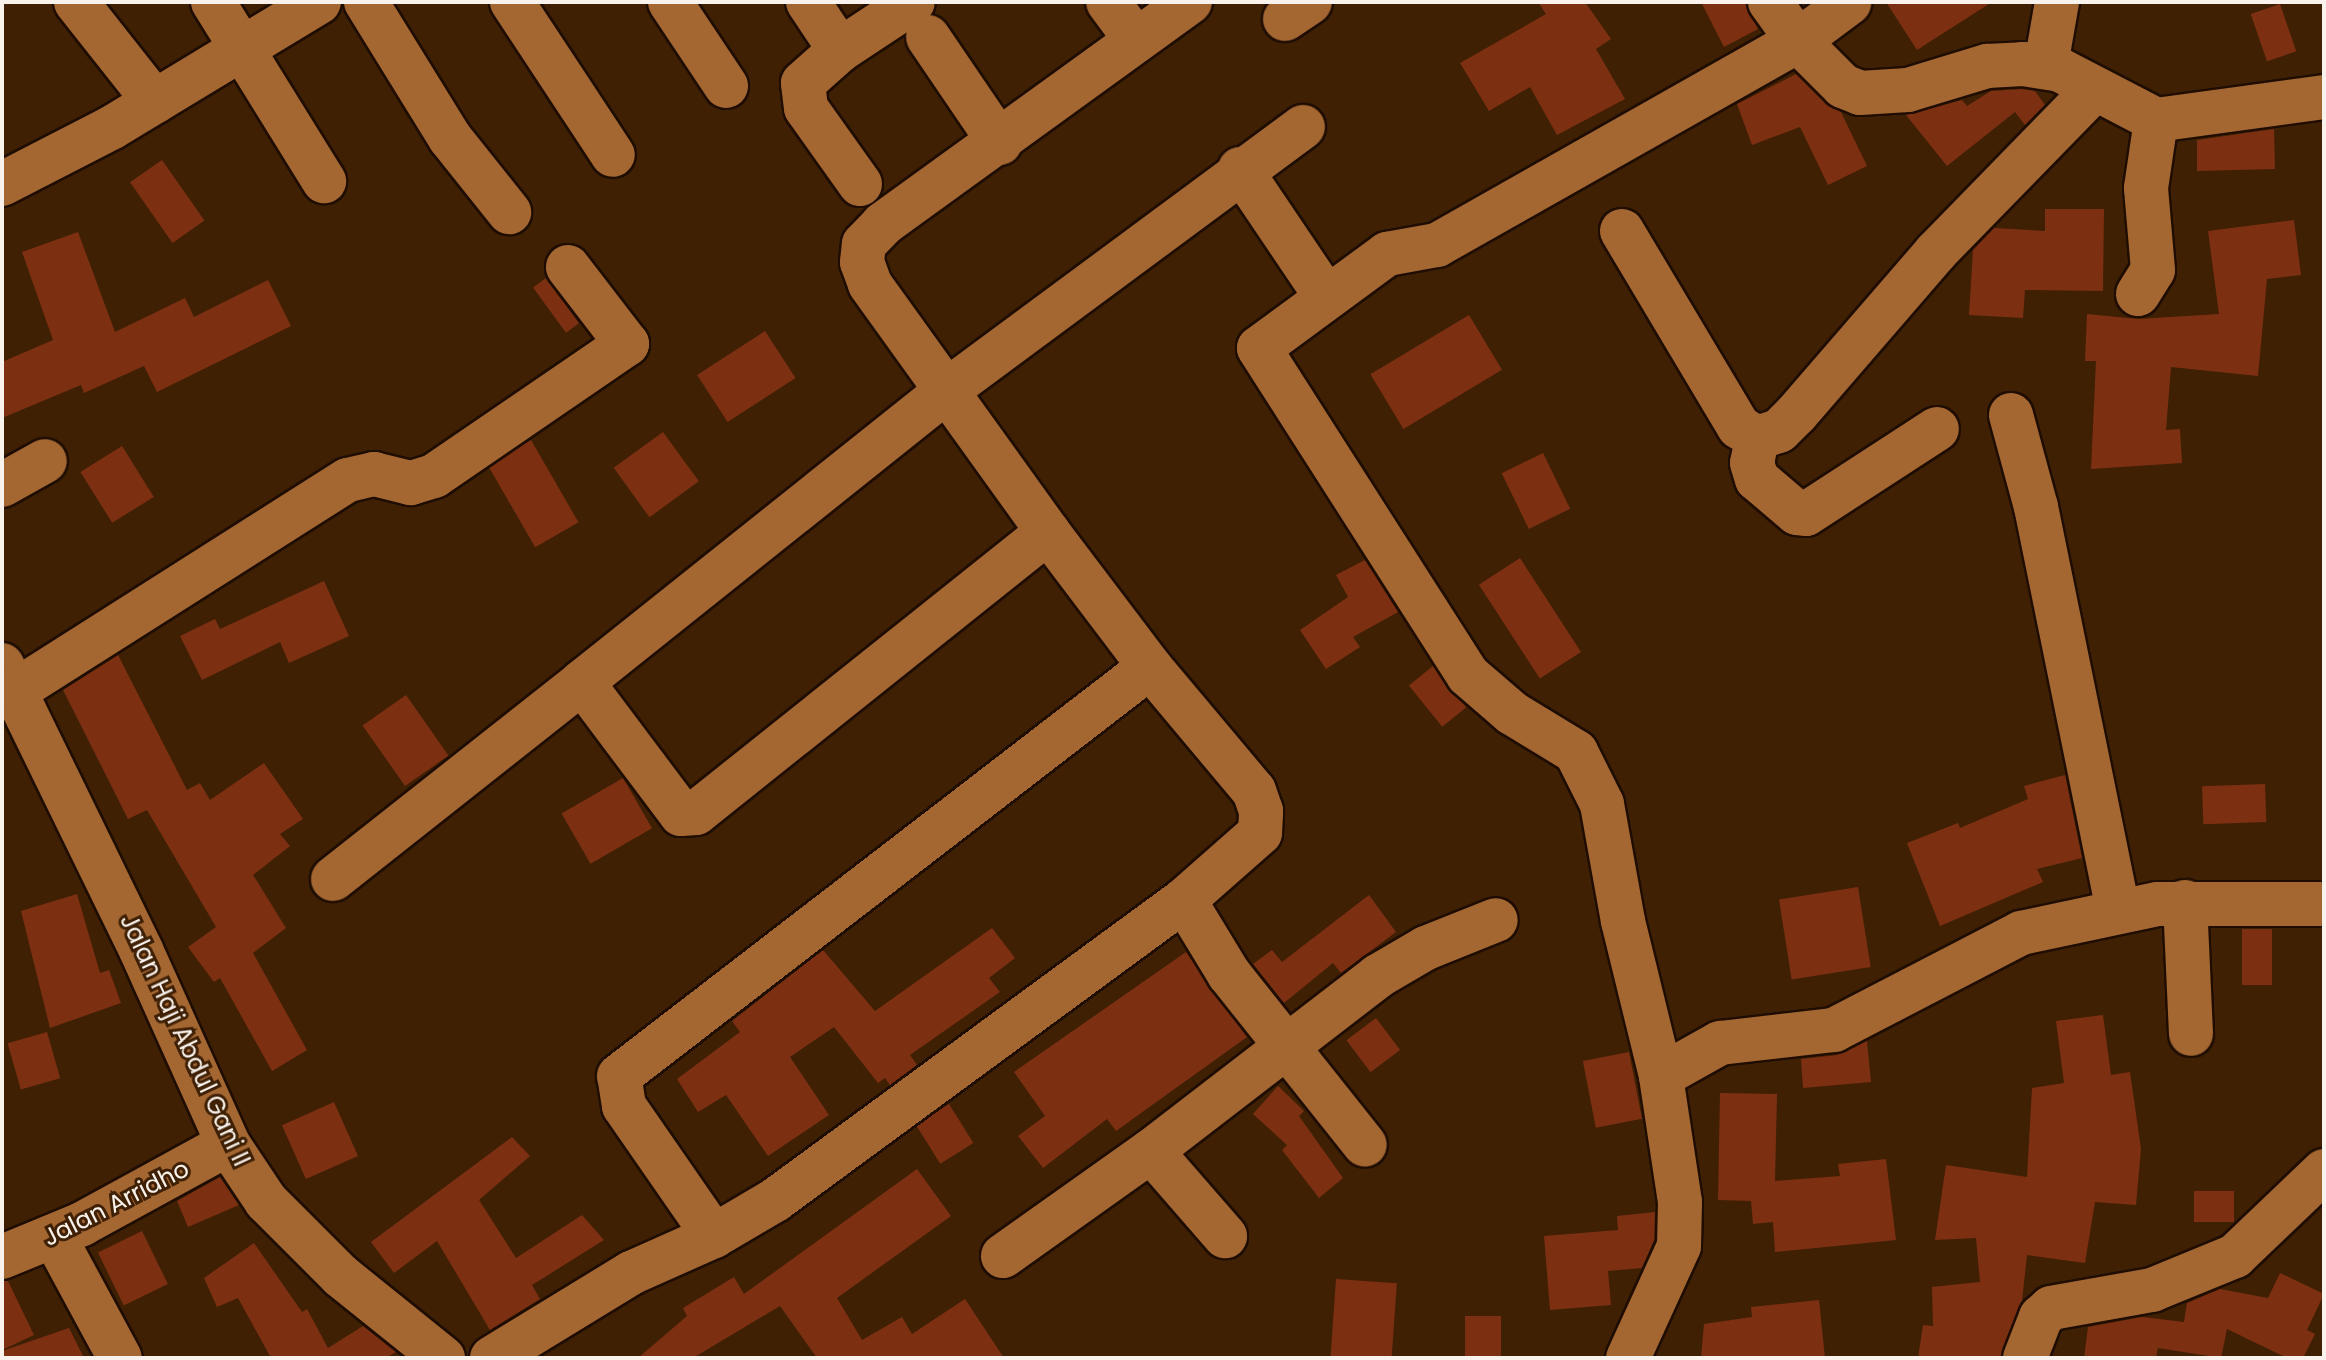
<!DOCTYPE html>
<style>
body{margin:0}
#map{position:relative;width:2326px;height:1360px;overflow:hidden;background:#3f2003;font-family:Poppins,sans-serif}
div>[style]{position:absolute}
[style*='--x']{left:calc(var(--x)*1px);top:calc(var(--y)*1px);width:calc(var(--w)*1px);rotate:calc(var(--a)*1deg)}
.building>*{inset:0;background:#7d2f12;transform-origin:0 0}
.roads{filter:drop-shadow(2px 0 #1f0d00) drop-shadow(-2px 0 #1f0d00) drop-shadow(0 2px #1f0d00) drop-shadow(0 -2px #1f0d00)}
.minor>*{height:44px;margin:-22px;padding:0 22px;transform-origin:22px;border-radius:22px;background:#a46732}
span{translate:-50% -50%;white-space:nowrap;text-align:center;line-height:1.15;-webkit-text-stroke:6px #3f2003;paint-order:stroke}
.street-label{font-size:24px;color:#faf3ed}
.frame{position:absolute;inset:0;border:4px solid #faf3ed;pointer-events:none}
</style>
<div id="map">
<div class="building">
<i style="clip-path:polygon(1538px 2px,1585px 2px,1611px 39px,1596px 49px,1625px 99px,1557px 135px,1530px 87px,1489px 111px,1460px 63px,1546px 14px)"></i>
<i style="clip-path:polygon(1701px 2px,1745px 2px,1758px 29px,1724px 47px)"></i>
<i style="clip-path:polygon(1886px 2px,1992px 2px,1917px 50px)"></i>
<i style="left:2280px;top:4px;width:50px;height:31px;rotate:71deg"></i>
<i style="clip-path:polygon(1796px 74px,1841px 112px,1867px 166px,1828px 185px,1800px 127px,1752px 145px,1737px 104px)"></i>
<i style="clip-path:polygon(2022px 89px,2035px 91px,2045px 105px,2025px 125px,2015px 112px,1947px 166px,1906px 115px,1962px 100px,1967px 106px,1991px 91px)"></i>
<i style="clip-path:polygon(2274px 129px,2275px 169px,2197px 171px,2197px 140px)"></i>
<i style="left:162px;top:160px;width:74px;height:39px;rotate:55deg"></i>
<i style="clip-path:polygon(2045px 209px,2104px 209px,2103px 291px,2025px 290px,2023px 318px,1969px 315px,1973px 250px,1994px 228px,2045px 231px)"></i>
<i style="clip-path:polygon(2294px 220px,2301px 275px,2267px 279px,2258px 376px,2171px 367px,2166px 430px,2180px 429px,2182px 463px,2091px 469px,2096px 361px,2085px 361px,2087px 314px,2138px 319px,2219px 314px,2208px 231px)"></i>
<i style="clip-path:polygon(78px 232px,115px 332px,185px 298px,194px 317px,268px 280px,291px 326px,157px 392px,144px 366px,84px 393px,81px 385px,2px 418px,2px 362px,53px 340px,22px 252px)"></i>
<i style="left:546px;top:278px;width:56px;height:16px;rotate:54deg"></i>
<i style="left:1469px;top:315px;width:64px;height:115px;rotate:59deg"></i>
<i style="left:765px;top:331px;width:56px;height:81px;rotate:57deg"></i>
<i style="left:663px;top:432px;width:61px;height:61px;rotate:54deg"></i>
<i style="left:531px;top:440px;width:95px;height:50px;rotate:60deg"></i>
<i style="left:122px;top:446px;width:60px;height:49px;rotate:58deg"></i>
<i style="left:1543px;top:453px;width:62px;height:46px;rotate:64deg"></i>
<i style="left:1520px;top:558px;width:112px;height:49px;rotate:57deg"></i>
<i style="clip-path:polygon(1365px 560px,1398px 612px,1353px 637px,1360px 647px,1326px 669px,1300px 630px,1348px 597px,1336px 575px)"></i>
<i style="clip-path:polygon(324px 581px,349px 636px,289px 663px,280px 642px,202px 680px,180px 636px,215px 619px,220px 629px)"></i>
<i style="clip-path:polygon(118px 655px,187px 790px,200px 783px,210px 800px,264px 763px,303px 819px,280px 834px,290px 846px,253px 875px,286px 928px,253px 953px,307px 1050px,272px 1071px,220px 978px,214px 982px,188px 947px,216px 927px,147px 810px,128px 819px,63px 690px)"></i>
<i style="left:1433px;top:666px;width:53px;height:31px;rotate:51deg"></i>
<i style="left:406px;top:695px;width:74px;height:53px;rotate:55deg"></i>
<i style="clip-path:polygon(2065px 775px,2082px 858px,2037px 869px,2043px 882px,1940px 926px,1907px 843px,1958px 823px,1960px 828px,2028px 799px,2024px 786px)"></i>
<i style="left:623px;top:778px;width:58px;height:71px;rotate:60deg"></i>
<i style="left:2265px;top:784px;width:38px;height:63px;rotate:88deg"></i>
<i style="left:1858px;top:887px;width:81px;height:80px;rotate:81deg"></i>
<i style="clip-path:polygon(77px 894px,100px 973px,109px 970px,121px 1003px,50px 1028px,21px 911px)"></i>
<i style="clip-path:polygon(1369px 895px,1396px 932px,1341px 973px,1333px 963px,1284px 1003px,1253px 964px,1272px 950px,1282px 962px)"></i>
<i style="clip-path:polygon(992px 928px,1015px 958px,989px 978px,1000px 992px,910px 1055px,917px 1065px,890px 1085px,885px 1078px,878px 1083px,834px 1027px,790px 1057px,829px 1115px,768px 1156px,726px 1095px,698px 1112px,677px 1079px,740px 1032px,732px 1021px,823px 950px,875px 1011px)"></i>
<i style="left:2242px;top:929px;width:30px;height:56px"></i>
<i style="clip-path:polygon(1186px 952px,1247px 1037px,1116px 1131px,1107px 1119px,1043px 1168px,1018px 1136px,1045px 1116px,1014px 1072px)"></i>
<i style="clip-path:polygon(2103px 1015px,2111px 1075px,2130px 1072px,2141px 1149px,2136px 1205px,2095px 1202px,2085px 1263px,2027px 1255px,2022px 1301px,2001px 1358px,1918px 1358px,1923px 1325px,1933px 1326px,1932px 1287px,1980px 1282px,1976px 1238px,1935px 1240px,1946px 1165px,2027px 1177px,2032px 1088px,2064px 1083px,2056px 1021px)"></i>
<i style="left:1376px;top:1018px;width:40px;height:37px;rotate:53deg"></i>
<i style="left:47px;top:1032px;width:48px;height:41px;rotate:74deg"></i>
<i style="clip-path:polygon(1867px 1041px,1871px 1082px,1803px 1088px,1801px 1059px,1837px 1055px)"></i>
<i style="left:1629px;top:1052px;width:68px;height:47px;rotate:79deg"></i>
<i style="clip-path:polygon(1278px 1086px,1304px 1111px,1299px 1116px,1343px 1178px,1319px 1198px,1282px 1150px,1287px 1145px,1253px 1114px)"></i>
<i style="clip-path:polygon(1720px 1093px,1777px 1094px,1775px 1181px,1840px 1176px,1838px 1164px,1886px 1159px,1896px 1240px,1775px 1252px,1773px 1222px,1753px 1224px,1751px 1201px,1718px 1200px)"></i>
<i style="left:334px;top:1102px;width:59px;height:57px;rotate:66deg"></i>
<i style="left:949px;top:1104px;width:46px;height:39px;rotate:58deg"></i>
<i style="clip-path:polygon(512px 1137px,530px 1156px,479px 1200px,516px 1258px,582px 1215px,604px 1240px,532px 1285px,540px 1299px,490px 1330px,437px 1241px,394px 1273px,371px 1242px)"></i>
<i style="clip-path:polygon(917px 1169px,951px 1216px,837px 1298px,862px 1340px,902px 1317px,912px 1334px,965px 1299px,1004px 1358px,817px 1358px,780px 1306px,693px 1358px,638px 1358px,687px 1316px,683px 1308px,734px 1277px,744px 1294px)"></i>
<i style="clip-path:polygon(220px 1177px,239px 1205px,188px 1227px,177px 1201px)"></i>
<i style="left:2194px;top:1191px;width:40px;height:31px"></i>
<i style="clip-path:polygon(1655px 1212px,1654px 1240px,1642px 1268px,1608px 1271px,1611px 1305px,1550px 1310px,1544px 1236px,1618px 1230px,1617px 1216px)"></i>
<i style="left:142px;top:1231px;width:59px;height:49px;rotate:64deg"></i>
<i style="clip-path:polygon(254px 1243px,302px 1312px,307px 1309px,328px 1348px,363px 1326px,396px 1352px,386px 1358px,271px 1358px,238px 1298px,217px 1307px,204px 1278px)"></i>
<i style="clip-path:polygon(2280px 1273px,2324px 1294px,2307px 1330px,2315px 1334px,2303px 1358px,2287px 1358px,2227px 1329px,2221px 1358px,2158px 1348px,2156px 1358px,2084px 1358px,2088px 1327px,2142px 1317px,2184px 1322px,2187px 1303px,2220px 1289px,2268px 1298px)"></i>
<i style="left:1336px;top:1279px;width:61px;height:78px;rotate:4deg"></i>
<i style="clip-path:polygon(2px 1281px,8px 1281px,34px 1335px,2px 1350px)"></i>
<i style="clip-path:polygon(1819px 1300px,1825px 1358px,1701px 1358px,1704px 1324px,1752px 1317px,1751px 1307px)"></i>
<i style="left:1465px;top:1316px;width:36px;height:42px"></i>
<i style="clip-path:polygon(69px 1328px,84px 1358px,2px 1358px,2px 1351px)"></i>
</div>
<div class="roads">
<div class="minor">
<i style="--x:76;--y:2;--w:127;--a:51.7"></i>
<i style="--x:213;--y:2;--w:211;--a:58.2"></i>
<i style="--x:366;--y:2;--w:160;--a:58.3"></i>
<i style="--x:450;--y:138;--w:95;--a:51.4"></i>
<i style="--x:512;--y:2;--w:183;--a:56.6"></i>
<i style="--x:670;--y:2;--w:101;--a:56.3"></i>
<i style="--x:808;--y:2;--w:58;--a:56.3"></i>
<i style="--x:1108;--y:2;--w:47;--a:53.6"></i>
<i style="--x:1770;--y:2;--w:48;--a:54.3"></i>
<i style="--x:1798;--y:41;--w:64;--a:45"></i>
<i style="--x:1843;--y:86;--w:18;--a:22"></i>
<i style="--x:1860;--y:93;--w:48;--a:-3.6"></i>
<i style="--x:1908;--y:90;--w:83;--a:-16.9"></i>
<i style="--x:1987;--y:66;--w:36;--a:-3"></i>
<i style="--x:2023;--y:64;--w:37;--a:9"></i>
<i style="--x:2060;--y:70;--w:108;--a:27.5"></i>
<i style="--x:2156;--y:120;--w:170;--a:-7.8"></i>
<i style="--x:1285;--y:19;--w:30;--a:-34"></i>
<i style="--x:928;--y:37;--w:128;--a:55.8"></i>
<i style="--x:2046;--y:65;--w:64;--a:-80.1"></i>
<i style="--x:1240;--y:169;--w:152;--a:56"></i>
<i style="--x:2;--y:184;--w:123;--a:-27.2"></i>
<i style="--x:111;--y:128;--w:243;--a:-31.2"></i>
<i style="--x:860;--y:184;--w:93;--a:-125.4"></i>
<i style="--x:806;--y:108;--w:25;--a:-97"></i>
<i style="--x:803;--y:83;--w:50;--a:-41.7"></i>
<i style="--x:840;--y:50;--w:87;--a:-33.3"></i>
<i style="--x:1622;--y:231;--w:228;--a:59.2"></i>
<i style="--x:1739;--y:427;--w:21;--a:31"></i>
<i style="--x:1757;--y:438;--w:23;--a:-18"></i>
<i style="--x:1779;--y:431;--w:25;--a:-45"></i>
<i style="--x:1797;--y:413;--w:213;--a:-49.2"></i>
<i style="--x:1936;--y:252;--w:225;--a:-45.7"></i>
<i style="--x:2138;--y:294;--w:28;--a:-58"></i>
<i style="--x:2153;--y:270;--w:82;--a:-94.9"></i>
<i style="--x:2146;--y:188;--w:69;--a:-81.6"></i>
<i style="--x:2011;--y:415;--w:95;--a:74.8"></i>
<i style="--x:2036;--y:507;--w:410;--a:78.5"></i>
<i style="--x:1757;--y:438;--w:25;--a:101"></i>
<i style="--x:1752;--y:463;--w:17;--a:73"></i>
<i style="--x:1757;--y:479;--w:52;--a:40.4"></i>
<i style="--x:1797;--y:513;--w:9;--a:6"></i>
<i style="--x:1806;--y:514;--w:156;--a:-33"></i>
<i style="--x:2;--y:485;--w:49;--a:-29.2"></i>
<i style="--x:1048;--y:532;--w:450;--a:141.4"></i>
<i style="--x:696;--y:813;--w:15;--a:176"></i>
<i style="--x:681;--y:814;--w:165;--a:-126.9"></i>
<i style="--x:582;--y:682;--w:466;--a:-38.6"></i>
<i style="--x:946;--y:391;--w:444;--a:-36.5"></i>
<i style="--x:2;--y:665;--w:317;--a:64"></i>
<i style="--x:141;--y:950;--w:213;--a:65.8"></i>
<i style="--x:228;--y:1144;--w:69;--a:56.3"></i>
<i style="--x:266;--y:1201;--w:106;--a:45"></i>
<i style="--x:341;--y:1276;--w:131;--a:38.8"></i>
<i style="--x:15;--y:691;--w:394;--a:-32.4"></i>
<i style="--x:348;--y:480;--w:27;--a:-13"></i>
<i style="--x:374;--y:474;--w:38;--a:14"></i>
<i style="--x:411;--y:483;--w:24;--a:-17"></i>
<i style="--x:434;--y:476;--w:234;--a:-34.4"></i>
<i style="--x:627;--y:344;--w:97;--a:-127.5"></i>
<i style="--x:333;--y:879;--w:318;--a:-38.3"></i>
<i style="--x:1184;--y:900;--w:87;--a:58.7"></i>
<i style="--x:1229;--y:974;--w:218;--a:51.5"></i>
<i style="--x:2185;--y:902;--w:132;--a:87.4"></i>
<i style="--x:1661;--y:1076;--w:68;--a:-29.2"></i>
<i style="--x:1720;--y:1043;--w:115;--a:-6.5"></i>
<i style="--x:1834;--y:1030;--w:211;--a:-27.4"></i>
<i style="--x:2021;--y:933;--w:140;--a:-12"></i>
<i style="--x:2158;--y:904;--w:166;--a:0"></i>
<i style="--x:1151;--y:1151;--w:113;--a:49"></i>
<i style="--x:714;--y:1236;--w:158;--a:-124.7"></i>
<i style="--x:624;--y:1106;--w:30;--a:-99"></i>
<i style="--x:619;--y:1076;--w:670;--a:-37.61"></i>
<i style="--x:55;--y:1238;--w:136;--a:61.6"></i>
<i style="--x:1003;--y:1256;--w:181;--a:-35.4"></i>
<i style="--x:1151;--y:1151;--w:287;--a:-37.6"></i>
<i style="--x:1378;--y:976;--w:56;--a:-30.3"></i>
<i style="--x:1426;--y:948;--w:75;--a:-21.8"></i>
<i style="--x:2;--y:1257;--w:87;--a:-22.4"></i>
<i style="--x:82;--y:1224;--w:166;--a:-28.7"></i>
<i style="--x:492;--y:1358;--w:163;--a:-31.4"></i>
<i style="--x:631;--y:1273;--w:91;--a:-24"></i>
<i style="--x:714;--y:1236;--w:71;--a:-30.5"></i>
<i style="--x:775;--y:1200;--w:507;--a:-36.26"></i>
<i style="--x:1184;--y:900;--w:101;--a:-41.4"></i>
<i style="--x:1260;--y:833;--w:22;--a:-87"></i>
<i style="--x:1261;--y:811;--w:21;--a:-109"></i>
<i style="--x:1254;--y:791;--w:162;--a:-130"></i>
<i style="--x:1150;--y:667;--w:169;--a:-127.1"></i>
<i style="--x:1048;--y:532;--w:305;--a:-125.7"></i>
<i style="--x:870;--y:284;--w:23;--a:-110"></i>
<i style="--x:862;--y:262;--w:18;--a:-84"></i>
<i style="--x:864;--y:244;--w:28;--a:-46"></i>
<i style="--x:883;--y:224;--w:379;--a:-35.9"></i>
<i style="--x:1628;--y:1358;--w:123;--a:-65.5"></i>
<i style="--x:1679;--y:1246;--w:44;--a:-88.7"></i>
<i style="--x:1680;--y:1202;--w:127;--a:-98.6"></i>
<i style="--x:1661;--y:1076;--w:160;--a:-103.8"></i>
<i style="--x:1623;--y:921;--w:119;--a:-100.2"></i>
<i style="--x:1602;--y:804;--w:58;--a:-116.6"></i>
<i style="--x:1576;--y:752;--w:75;--a:-148.6"></i>
<i style="--x:1512;--y:713;--w:58;--a:-139.2"></i>
<i style="--x:1468;--y:675;--w:388;--a:-122.6"></i>
<i style="--x:1259;--y:348;--w:159;--a:-36.3"></i>
<i style="--x:1387;--y:254;--w:51;--a:-10.2"></i>
<i style="--x:1437;--y:245;--w:415;--a:-29.5"></i>
<i style="--x:1798;--y:41;--w:64;--a:-36.7"></i>
<i style="--x:2025;--y:1358;--w:44;--a:-68.7"></i>
<i style="--x:2041;--y:1317;--w:13;--a:-42"></i>
<i style="--x:2051;--y:1308;--w:103;--a:-10.1"></i>
<i style="--x:2152;--y:1290;--w:90;--a:-22.3"></i>
<i style="--x:2235;--y:1256;--w:123;--a:-43.7"></i>
</div>
</div>
<div class="street-label">
<span style="left:185px;top:1040px;rotate:65deg">Jalan Haji Abdul Gani II</span>
<span style="left:116px;top:1203px;rotate:-27deg">Jalan Arridho</span>
</div>
<div class="frame"></div>
</div>
